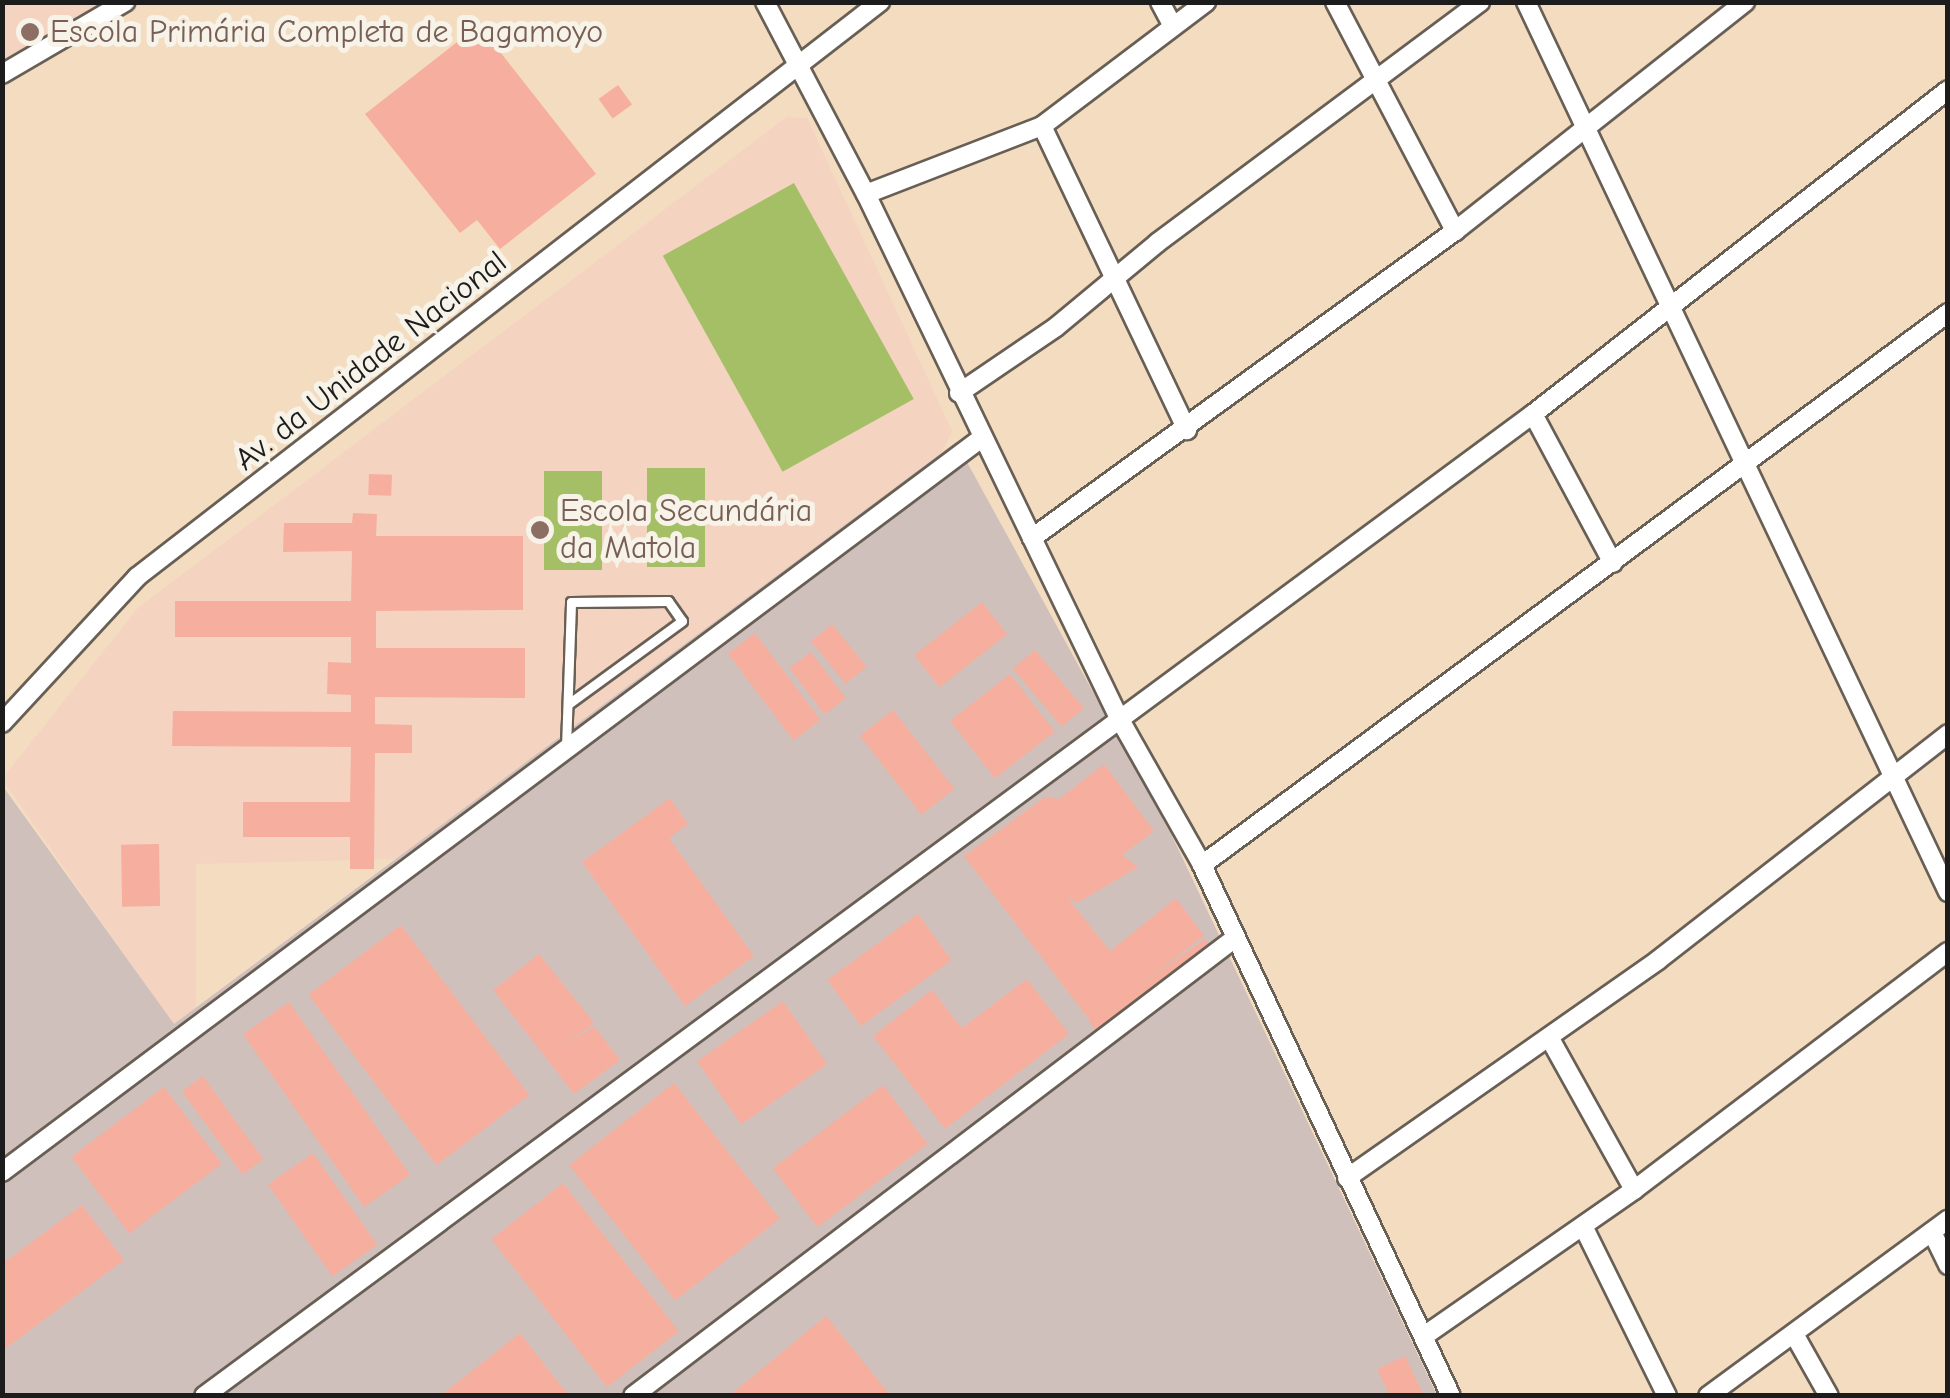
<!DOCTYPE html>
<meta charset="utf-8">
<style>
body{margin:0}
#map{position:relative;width:1950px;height:1398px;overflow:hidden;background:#f4dcc0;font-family:"Comic Neue",sans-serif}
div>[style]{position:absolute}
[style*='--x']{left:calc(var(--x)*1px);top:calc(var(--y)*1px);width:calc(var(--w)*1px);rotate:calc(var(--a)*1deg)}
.built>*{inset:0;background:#f4d3c0}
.industrial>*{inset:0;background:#d0c0bc}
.green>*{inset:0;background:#a4bf66;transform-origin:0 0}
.building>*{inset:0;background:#f6af9e;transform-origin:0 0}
.roads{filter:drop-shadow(2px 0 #685f55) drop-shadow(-2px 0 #685f55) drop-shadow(0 2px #685f55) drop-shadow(0 -2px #685f55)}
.service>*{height:9px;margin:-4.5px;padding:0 4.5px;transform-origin:4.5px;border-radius:4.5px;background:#fff}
.minor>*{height:18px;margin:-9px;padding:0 9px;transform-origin:9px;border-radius:9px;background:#fff}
.dots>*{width:28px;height:28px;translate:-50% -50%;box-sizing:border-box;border:5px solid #f7f3e8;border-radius:50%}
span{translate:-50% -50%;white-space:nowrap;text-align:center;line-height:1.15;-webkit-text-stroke:10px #f7f3e8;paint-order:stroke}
.education-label{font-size:32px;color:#785e54}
.left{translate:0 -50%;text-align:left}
.street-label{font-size:32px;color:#1c1c1c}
.frame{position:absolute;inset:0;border:5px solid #1c1c1c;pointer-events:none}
</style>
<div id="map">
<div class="built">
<i style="clip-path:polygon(3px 3px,114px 3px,3px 62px)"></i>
<i style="clip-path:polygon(787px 117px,807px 118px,952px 431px,942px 452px,396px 859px,196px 864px,196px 1009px,173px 1024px,2px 779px,138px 608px)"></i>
</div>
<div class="industrial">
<i style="clip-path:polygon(956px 442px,1172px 836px,1437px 1395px,3px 1395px,2px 785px,174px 1024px)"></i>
</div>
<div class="green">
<i style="left:794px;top:183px;width:247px;height:150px;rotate:61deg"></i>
<i style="left:647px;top:468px;width:58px;height:99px"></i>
<i style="left:544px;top:471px;width:58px;height:99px"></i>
</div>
<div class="building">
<i style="clip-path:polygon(479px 25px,596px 174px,500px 249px,477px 220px,460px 233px,365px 114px)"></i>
<i style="left:618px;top:85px;width:24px;height:24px;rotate:54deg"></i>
<i style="left:369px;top:474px;width:23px;height:21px;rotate:2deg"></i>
<i style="clip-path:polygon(353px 513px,377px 514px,376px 536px,523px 536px,523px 610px,376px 611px,376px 648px,525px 648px,525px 698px,375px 697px,375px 724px,412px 725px,412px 753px,375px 753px,374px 869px,350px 869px,350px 837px,243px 837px,243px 802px,350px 802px,351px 747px,172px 746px,173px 711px,351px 712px,351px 695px,327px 694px,328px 662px,351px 663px,351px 637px,175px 637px,175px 601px,351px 601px,352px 551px,283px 552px,284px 523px,352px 523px)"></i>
<i style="left:982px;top:602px;width:41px;height:86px;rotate:52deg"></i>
<i style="left:832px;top:624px;width:55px;height:27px;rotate:51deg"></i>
<i style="left:755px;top:633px;width:109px;height:34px;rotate:53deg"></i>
<i style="left:1035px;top:650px;width:76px;height:29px;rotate:50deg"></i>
<i style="left:811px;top:652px;width:58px;height:27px;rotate:53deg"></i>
<i style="left:1010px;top:674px;width:73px;height:76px;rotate:52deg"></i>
<i style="left:893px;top:710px;width:100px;height:42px;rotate:52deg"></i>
<i style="clip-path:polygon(1104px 764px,1154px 831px,1122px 855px,1138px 867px,1077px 903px,1067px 897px,1110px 951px,1176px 898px,1204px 936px,1091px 1022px,964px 856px,1045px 797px,1059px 799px)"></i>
<i style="clip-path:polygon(670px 798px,688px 824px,669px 838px,754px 956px,685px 1006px,582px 862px)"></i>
<i style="left:159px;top:844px;width:62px;height:38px;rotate:89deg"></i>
<i style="left:918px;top:914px;width:57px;height:112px;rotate:54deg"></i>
<i style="left:401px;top:925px;width:213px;height:116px;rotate:53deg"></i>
<i style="left:1205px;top:939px;width:12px;height:142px;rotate:55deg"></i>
<i style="clip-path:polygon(539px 954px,594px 1023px,566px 1045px,594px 1026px,620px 1060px,574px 1094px,493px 990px)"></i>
<i style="clip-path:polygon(1027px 979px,1069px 1034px,945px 1129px,873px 1036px,932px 990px,962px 1028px)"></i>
<i style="left:783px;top:1001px;width:77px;height:105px;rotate:55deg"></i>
<i style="left:289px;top:1002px;width:211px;height:56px;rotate:55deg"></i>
<i style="left:203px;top:1076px;width:103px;height:26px;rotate:54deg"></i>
<i style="left:674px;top:1083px;width:172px;height:133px;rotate:52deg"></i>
<i style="left:883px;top:1085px;width:74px;height:138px;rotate:53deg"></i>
<i style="left:164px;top:1087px;width:96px;height:116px;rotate:53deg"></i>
<i style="left:313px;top:1153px;width:112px;height:55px;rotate:55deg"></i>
<i style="left:563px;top:1183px;width:188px;height:91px;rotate:52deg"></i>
<i style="clip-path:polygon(82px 1205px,124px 1260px,2px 1351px,2px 1264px)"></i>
<i style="clip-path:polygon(826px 1316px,891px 1396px,729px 1396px)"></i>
<i style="clip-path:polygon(520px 1333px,569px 1396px,440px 1396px)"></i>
<i style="clip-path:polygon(1405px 1356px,1423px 1394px,1390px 1396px,1377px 1369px)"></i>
</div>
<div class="roads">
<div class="service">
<i style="--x:566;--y:747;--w:145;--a:-88"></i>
<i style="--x:571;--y:602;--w:97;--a:-0.6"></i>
<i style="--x:668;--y:601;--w:24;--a:55"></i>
<i style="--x:682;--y:621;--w:141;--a:143.9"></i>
</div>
<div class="minor">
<i style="--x:765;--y:2;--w:217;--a:62.3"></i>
<i style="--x:866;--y:194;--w:582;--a:64.23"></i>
<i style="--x:1119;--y:718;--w:169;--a:60.5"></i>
<i style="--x:1202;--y:865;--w:586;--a:64.88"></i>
<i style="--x:1160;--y:2;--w:27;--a:62"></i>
<i style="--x:1335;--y:2;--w:259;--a:62.3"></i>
<i style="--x:1526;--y:2;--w:985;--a:64.63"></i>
<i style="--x:2;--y:74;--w:143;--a:-30.3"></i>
<i style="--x:1042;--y:126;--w:337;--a:64.5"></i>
<i style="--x:866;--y:194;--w:189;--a:-21.1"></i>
<i style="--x:1042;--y:126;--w:206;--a:-37.1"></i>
<i style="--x:959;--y:393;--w:117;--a:-34.2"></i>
<i style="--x:1056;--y:327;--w:131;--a:-39.7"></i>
<i style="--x:1157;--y:243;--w:403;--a:-36.7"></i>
<i style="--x:1533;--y:414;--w:169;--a:61.8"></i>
<i style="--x:1032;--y:538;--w:523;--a:-35.97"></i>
<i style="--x:1455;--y:231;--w:370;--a:-38.3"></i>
<i style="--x:2;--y:723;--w:199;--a:-47.2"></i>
<i style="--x:137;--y:577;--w:940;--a:-37.74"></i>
<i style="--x:1202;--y:865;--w:928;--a:-36.5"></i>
<i style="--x:1549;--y:1037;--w:175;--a:60.9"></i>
<i style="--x:2;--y:1172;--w:1221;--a:-36.84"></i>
<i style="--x:1347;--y:1178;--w:380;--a:-35"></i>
<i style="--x:1658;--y:960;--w:368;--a:-37.9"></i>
<i style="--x:1583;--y:1226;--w:190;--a:63.7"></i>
<i style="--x:1932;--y:1232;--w:37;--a:64"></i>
<i style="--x:1794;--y:1334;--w:71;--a:60.6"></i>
<i style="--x:1424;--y:1336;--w:256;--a:-34.8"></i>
<i style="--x:1634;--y:1190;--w:394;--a:-37.2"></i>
<i style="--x:204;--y:1396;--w:1652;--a:-36.46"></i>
<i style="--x:1533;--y:414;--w:526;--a:-37.98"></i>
<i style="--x:633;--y:1396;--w:756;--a:-37.26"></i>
<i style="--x:1708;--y:1396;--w:298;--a:-36.3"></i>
</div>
</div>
<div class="dots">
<i style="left:30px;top:32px;background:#8d6e63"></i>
<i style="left:540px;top:530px;background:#8d6e63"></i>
</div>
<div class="education-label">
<span class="left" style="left:50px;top:32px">Escola Primária Completa de Bagamoyo</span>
<span class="left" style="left:560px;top:530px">Escola Secundária<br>da Matola</span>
</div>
<div class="street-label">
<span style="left:371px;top:361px;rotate:-38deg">Av. da Unidade Nacional</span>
</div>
<div class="frame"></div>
</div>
